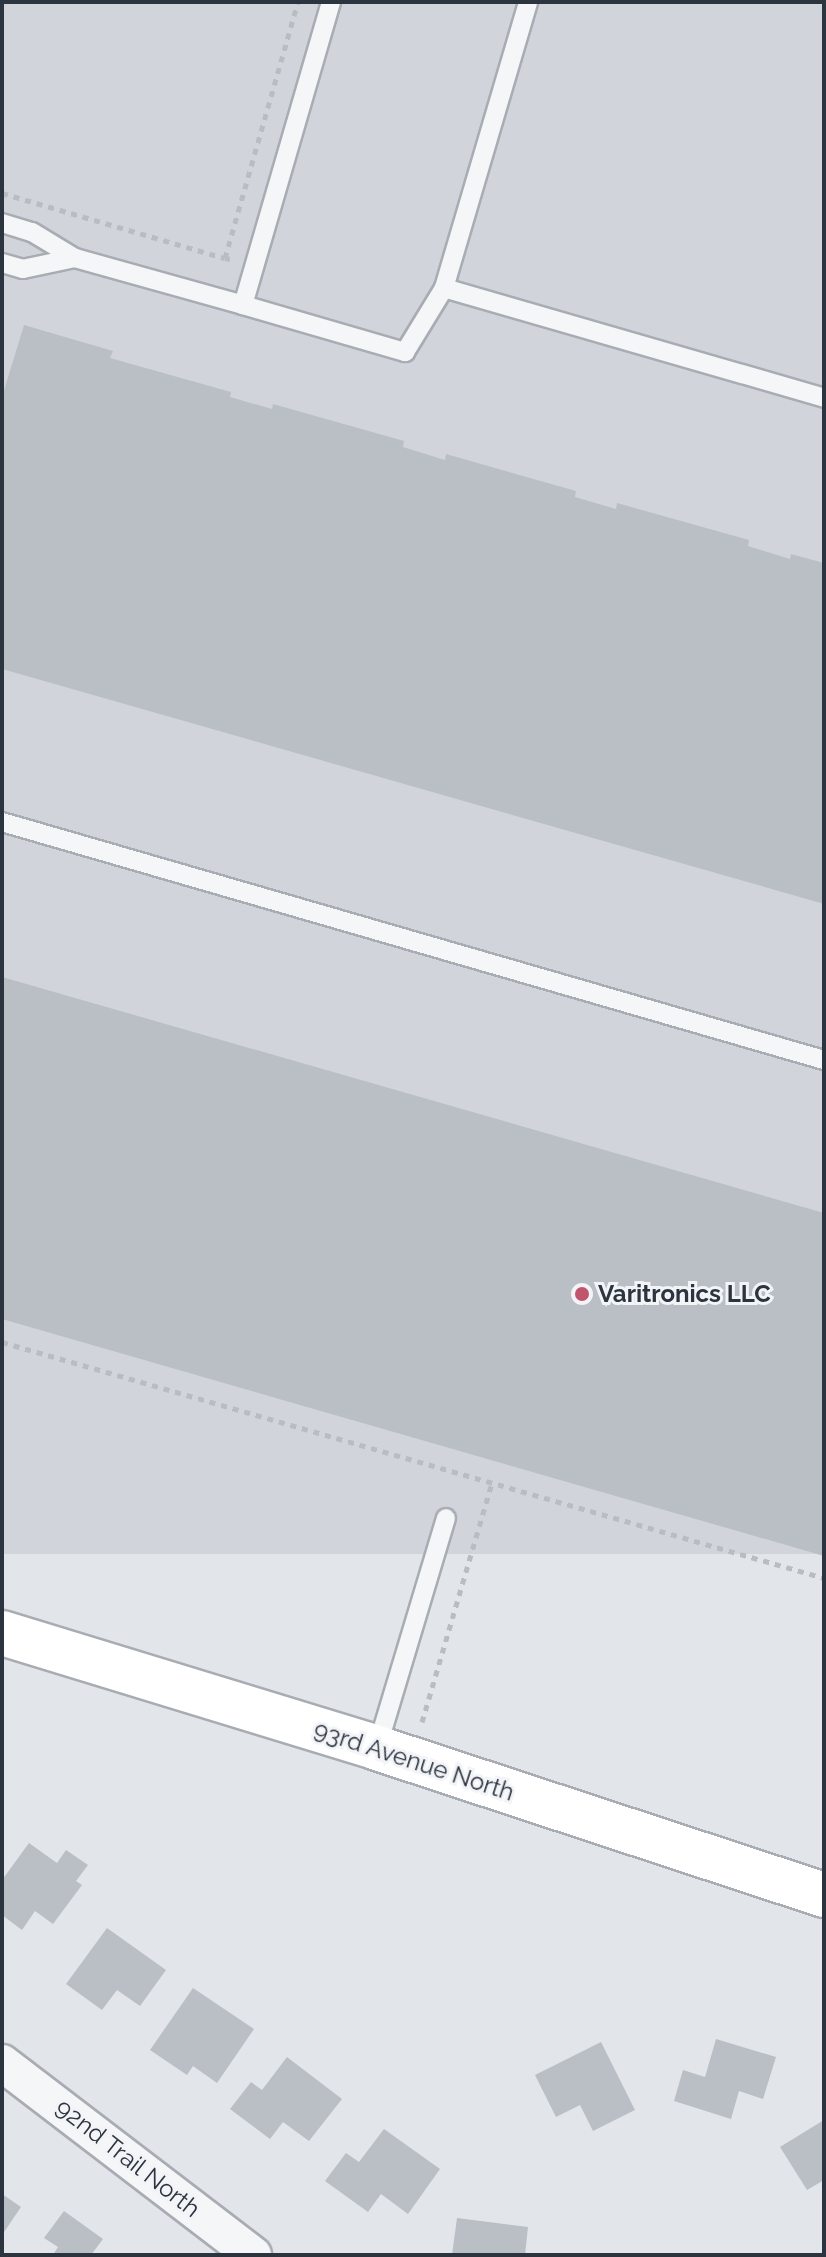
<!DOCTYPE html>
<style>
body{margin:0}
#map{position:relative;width:826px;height:2257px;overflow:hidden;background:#e2e5e9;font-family:Raleway,sans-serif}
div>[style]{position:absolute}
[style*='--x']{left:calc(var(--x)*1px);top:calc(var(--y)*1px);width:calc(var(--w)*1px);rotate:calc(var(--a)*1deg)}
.built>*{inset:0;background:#d1d5db;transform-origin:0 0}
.building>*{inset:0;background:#babfc5}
.path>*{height:5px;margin-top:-2.5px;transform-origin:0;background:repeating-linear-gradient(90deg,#b9bcc0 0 6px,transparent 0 12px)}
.roads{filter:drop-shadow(2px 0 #a8acb3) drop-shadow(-2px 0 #a8acb3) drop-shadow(0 2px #a8acb3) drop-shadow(0 -2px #a8acb3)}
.lane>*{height:18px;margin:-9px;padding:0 9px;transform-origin:9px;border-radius:9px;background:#f5f6f8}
.street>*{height:36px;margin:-18px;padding:0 18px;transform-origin:18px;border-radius:18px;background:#f5f6f8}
.secondary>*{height:44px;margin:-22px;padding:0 22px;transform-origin:22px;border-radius:22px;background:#fff}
.dots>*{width:22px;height:22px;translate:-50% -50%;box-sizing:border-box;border:4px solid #f2f4f7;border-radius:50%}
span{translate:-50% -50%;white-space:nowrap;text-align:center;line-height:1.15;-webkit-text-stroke:6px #f2f4f7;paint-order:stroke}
.poi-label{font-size:24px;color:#2c343f;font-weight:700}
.left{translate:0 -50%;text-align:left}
.street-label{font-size:24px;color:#2c343f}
.frame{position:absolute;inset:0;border:4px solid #2c343f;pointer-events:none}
</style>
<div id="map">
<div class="built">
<i style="left:2px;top:2px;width:822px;height:1552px"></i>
</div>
<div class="building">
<i style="clip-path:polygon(24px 325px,113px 351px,110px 358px,231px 392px,230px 397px,272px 409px,273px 404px,404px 441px,403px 447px,445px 460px,446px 454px,576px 491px,575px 497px,616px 509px,617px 503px,749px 540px,748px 546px,790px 559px,791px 554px,824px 563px,824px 904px,2px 669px,2px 397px)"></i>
<i style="clip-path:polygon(2px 977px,824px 1213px,824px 1556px,2px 1319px)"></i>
<i style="clip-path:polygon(29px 1843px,57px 1863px,66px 1850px,88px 1865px,76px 1881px,82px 1885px,53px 1924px,35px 1911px,22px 1930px,2px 1915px,2px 1880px)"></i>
<i style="clip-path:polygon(107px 1928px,166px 1970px,140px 2006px,117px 1990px,102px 2010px,66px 1984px)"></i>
<i style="clip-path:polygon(193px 1988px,254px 2029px,217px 2083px,193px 2066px,187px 2075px,150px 2050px)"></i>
<i style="clip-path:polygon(716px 2039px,776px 2057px,763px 2099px,739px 2091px,731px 2119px,674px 2101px,683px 2070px,705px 2077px)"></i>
<i style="clip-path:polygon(601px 2042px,635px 2110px,593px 2131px,580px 2105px,556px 2117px,535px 2075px)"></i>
<i style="clip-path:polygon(287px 2057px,342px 2099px,309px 2141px,283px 2122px,270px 2139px,230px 2109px,251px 2082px,262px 2090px)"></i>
<i style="clip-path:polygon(824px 2120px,824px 2180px,807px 2190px,780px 2147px)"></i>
<i style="clip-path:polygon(384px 2129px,440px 2169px,408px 2214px,381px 2194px,368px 2212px,325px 2181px,346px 2153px,359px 2162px)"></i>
<i style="clip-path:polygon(2px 2194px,21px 2207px,2px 2235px)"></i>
<i style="clip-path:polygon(64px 2211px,103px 2239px,91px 2255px,53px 2255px,58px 2247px,44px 2238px)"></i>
<i style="clip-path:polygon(457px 2218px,528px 2227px,525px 2255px,452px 2255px)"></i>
</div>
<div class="path">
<i style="--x:2;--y:193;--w:232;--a:16.3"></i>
<i style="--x:230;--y:259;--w:5;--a:-169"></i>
<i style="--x:225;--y:258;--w:266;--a:-74.1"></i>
<i style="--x:2;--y:1342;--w:855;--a:16.02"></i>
<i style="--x:422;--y:1722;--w:249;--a:-73.7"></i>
</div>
<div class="roads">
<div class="lane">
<i style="--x:2;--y:223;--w:31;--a:17"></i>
<i style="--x:32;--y:232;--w:50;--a:31.2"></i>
<i style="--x:75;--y:258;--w:53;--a:168.1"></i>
<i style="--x:23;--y:269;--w:22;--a:-164"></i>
<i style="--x:75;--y:258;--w:174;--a:15.6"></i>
<i style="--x:243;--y:305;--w:316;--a:-73.8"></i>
<i style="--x:444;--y:288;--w:298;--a:-73.6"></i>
<i style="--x:243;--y:305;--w:169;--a:16.2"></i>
<i style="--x:405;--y:352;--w:75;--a:-58.6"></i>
<i style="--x:444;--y:288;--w:396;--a:16.1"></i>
<i style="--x:2;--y:822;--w:856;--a:16.15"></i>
<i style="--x:377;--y:1748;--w:240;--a:-73.3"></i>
</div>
<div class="street">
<i style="--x:2;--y:2063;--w:316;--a:37.4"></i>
</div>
<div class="secondary">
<i style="--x:2;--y:1633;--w:392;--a:17"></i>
<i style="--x:377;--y:1748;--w:471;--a:18.2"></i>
</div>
</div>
<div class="dots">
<i style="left:582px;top:1294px;background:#c0556b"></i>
</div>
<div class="poi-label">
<span class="left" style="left:598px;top:1294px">Varitronics LLC</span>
</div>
<div class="street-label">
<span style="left:414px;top:1761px;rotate:18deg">93rd Avenue North</span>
<span style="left:128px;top:2158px;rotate:38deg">92nd Trail North</span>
</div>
<div class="frame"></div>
</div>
